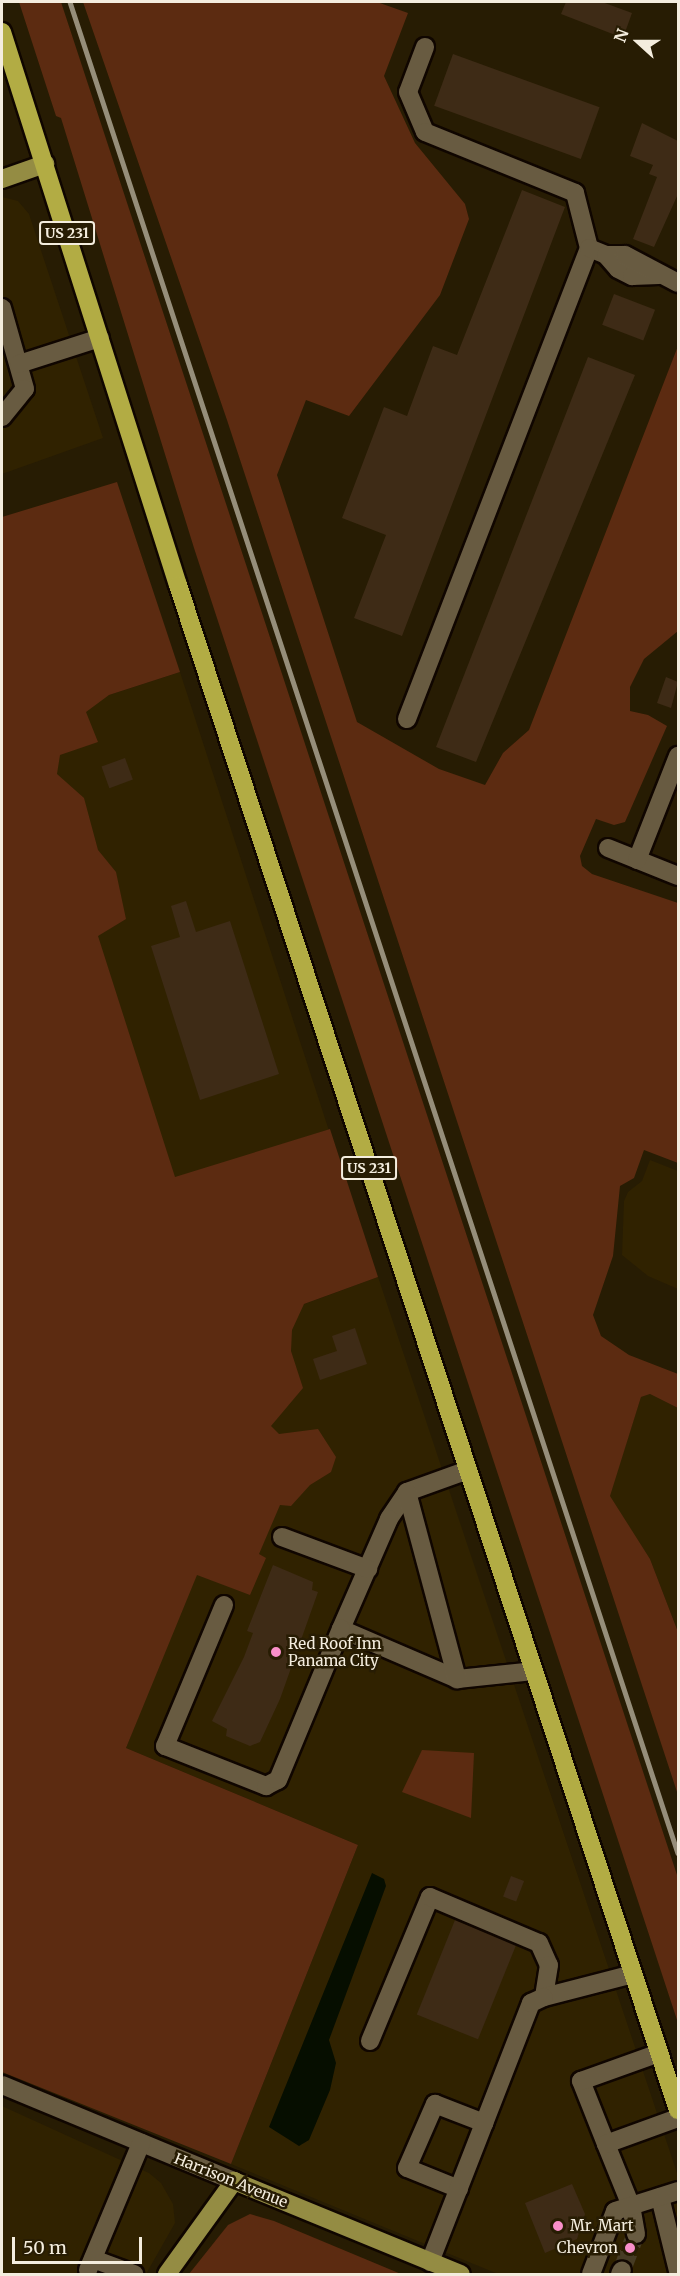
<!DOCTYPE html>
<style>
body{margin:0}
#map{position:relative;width:680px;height:2276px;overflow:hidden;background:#271c03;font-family:Merriweather,serif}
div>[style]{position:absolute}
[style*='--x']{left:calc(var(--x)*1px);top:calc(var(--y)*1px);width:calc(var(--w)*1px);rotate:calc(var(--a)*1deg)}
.built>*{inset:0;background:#302200;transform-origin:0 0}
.green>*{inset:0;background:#5c2b11}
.water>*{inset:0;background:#060e00}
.building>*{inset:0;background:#3e2b16;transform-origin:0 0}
.minor-tunnel>*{height:18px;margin-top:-9px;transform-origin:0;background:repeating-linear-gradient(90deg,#463b24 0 18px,transparent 0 27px)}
.roads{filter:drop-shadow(2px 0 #100600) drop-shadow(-2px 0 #100600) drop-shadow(0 2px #100600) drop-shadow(0 -2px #100600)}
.minor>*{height:18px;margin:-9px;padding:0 9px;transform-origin:9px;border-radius:9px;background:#685b41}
.major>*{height:18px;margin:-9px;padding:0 9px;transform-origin:9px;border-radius:9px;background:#948c43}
.highway>*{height:18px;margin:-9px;padding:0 9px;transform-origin:9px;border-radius:9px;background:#b2ac44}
.rail>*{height:4.5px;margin:-2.25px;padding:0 2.25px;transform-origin:2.25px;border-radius:2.25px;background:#968e7a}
.dots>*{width:16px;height:16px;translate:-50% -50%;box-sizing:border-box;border:3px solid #271c03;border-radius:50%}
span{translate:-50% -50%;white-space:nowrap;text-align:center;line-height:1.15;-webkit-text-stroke:5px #271c03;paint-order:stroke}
.shield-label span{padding:2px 4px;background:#271c03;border:2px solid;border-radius:4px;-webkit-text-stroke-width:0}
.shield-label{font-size:14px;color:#f4edde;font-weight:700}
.poi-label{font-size:15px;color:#f4edde}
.left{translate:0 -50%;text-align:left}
.right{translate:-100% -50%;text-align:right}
.street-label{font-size:15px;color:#f4edde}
.frame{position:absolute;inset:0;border:3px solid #f4edde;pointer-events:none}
.north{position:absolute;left:608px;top:12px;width:60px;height:60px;-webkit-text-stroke:4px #271c03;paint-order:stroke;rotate:291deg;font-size:16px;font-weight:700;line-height:24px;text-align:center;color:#f4edde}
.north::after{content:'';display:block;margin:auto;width:21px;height:27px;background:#f4edde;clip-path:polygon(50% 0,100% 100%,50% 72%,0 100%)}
.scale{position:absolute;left:12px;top:2237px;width:130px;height:27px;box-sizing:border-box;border:3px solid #f4edde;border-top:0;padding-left:8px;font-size:18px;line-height:21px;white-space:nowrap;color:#f4edde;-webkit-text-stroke:4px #271c03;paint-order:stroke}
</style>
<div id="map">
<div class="built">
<i style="clip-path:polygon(2px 197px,18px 201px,29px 214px,103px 438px,2px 474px)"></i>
<i style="left:180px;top:672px;width:481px;height:182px;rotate:72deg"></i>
<i style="clip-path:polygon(650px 1160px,678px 1171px,678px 1289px,648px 1276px,622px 1255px,624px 1201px,628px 1192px,642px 1181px)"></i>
<i style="clip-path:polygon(378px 1277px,678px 2176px,678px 2274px,498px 2274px,231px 2164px,358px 1845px,126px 1748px,299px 1306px)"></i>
<i style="clip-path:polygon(650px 1394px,678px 1408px,678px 1632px,650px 1559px,609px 1496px,641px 1397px)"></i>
<i style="clip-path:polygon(2px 2106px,149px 2173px,161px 2183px,173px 2204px,175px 2223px,146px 2274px,2px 2274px)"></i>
</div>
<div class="green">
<i style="clip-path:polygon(19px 2px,61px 2px,678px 1878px,678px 2023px,194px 548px,61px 118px,56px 116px)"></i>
<i style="clip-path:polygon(83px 2px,377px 2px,408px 13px,384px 76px,415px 143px,465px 204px,469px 219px,440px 295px,349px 416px,306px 400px,277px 475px,357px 722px,439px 769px,485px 785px,503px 753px,529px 730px,678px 346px,678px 631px,644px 659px,630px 687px,630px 711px,648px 715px,667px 726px,625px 822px,614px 825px,596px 819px,580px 856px,582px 866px,592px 874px,678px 903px,678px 1163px,644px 1150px,634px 1178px,620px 1186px,613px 1256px,593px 1315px,601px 1336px,629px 1355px,678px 1374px,678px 1408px,650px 1394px,641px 1397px,610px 1496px,650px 1559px,678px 1632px,678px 1795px,227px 420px)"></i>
<i style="clip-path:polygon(117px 482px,180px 672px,109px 695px,86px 712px,98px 742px,60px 755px,57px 774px,84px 798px,98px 850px,116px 872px,126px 919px,98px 936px,175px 1177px,330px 1129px,378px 1277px,304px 1304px,292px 1330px,291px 1351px,303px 1388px,271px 1426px,279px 1434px,318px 1429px,336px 1457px,331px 1472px,310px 1485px,291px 1506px,280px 1505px,259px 1554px,266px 1558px,250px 1595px,197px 1575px,126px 1748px,358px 1845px,231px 2164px,2px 2072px,2px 517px)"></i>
<i style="clip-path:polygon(422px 1750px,474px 1753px,471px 1818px,402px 1792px)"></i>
<i style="clip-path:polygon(250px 2214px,274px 2221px,401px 2274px,189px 2274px,228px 2225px)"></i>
</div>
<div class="water">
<i style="clip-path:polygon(372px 1873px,384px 1879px,386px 1886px,329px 2040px,336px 2063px,330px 2090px,309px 2140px,299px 2146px,269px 2127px)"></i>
</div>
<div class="building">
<i style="clip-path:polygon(566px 2px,602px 2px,632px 13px,623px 38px,561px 14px)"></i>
<i style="left:453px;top:54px;width:156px;height:55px;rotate:20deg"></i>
<i style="clip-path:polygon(642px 123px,678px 141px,678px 194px,654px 247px,633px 239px,657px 177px,649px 174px,653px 165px,630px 156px)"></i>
<i style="clip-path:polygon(522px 190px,565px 207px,402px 636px,354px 618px,386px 535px,342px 518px,384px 407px,407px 416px,433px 346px,457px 355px)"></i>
<i style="left:614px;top:294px;width:44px;height:33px;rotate:21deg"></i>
<i style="clip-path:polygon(588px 357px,635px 375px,476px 762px,436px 747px)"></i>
<i style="clip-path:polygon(666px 677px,678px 682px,671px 708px,657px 703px)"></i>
<i style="left:125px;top:758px;width:23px;height:25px;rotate:70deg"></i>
<i style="clip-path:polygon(186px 901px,196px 932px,230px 921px,279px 1074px,200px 1100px,151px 946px,180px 937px,171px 906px)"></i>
<i style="clip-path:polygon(355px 1328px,367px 1364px,320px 1380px,313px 1359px,337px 1351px,332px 1336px)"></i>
<i style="clip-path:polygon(273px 1565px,313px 1582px,312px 1590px,318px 1592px,280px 1699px,260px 1742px,250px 1746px,226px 1736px,227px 1729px,212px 1721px,244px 1657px,253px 1633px,247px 1631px)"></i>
<i style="left:511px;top:1876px;width:14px;height:22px;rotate:21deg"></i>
<i style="left:455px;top:1920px;width:66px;height:102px;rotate:22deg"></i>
<i style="clip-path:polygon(572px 2184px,585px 2214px,577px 2239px,545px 2253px,525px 2203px)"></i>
</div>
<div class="minor-tunnel">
<i style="--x:622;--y:2270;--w:39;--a:-69"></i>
</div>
<div class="roads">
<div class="minor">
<i style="--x:425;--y:47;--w:48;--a:110.7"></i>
<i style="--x:408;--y:92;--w:43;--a:67"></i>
<i style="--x:425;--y:132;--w:162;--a:22.1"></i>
<i style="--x:575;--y:193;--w:57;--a:75.7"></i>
<i style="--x:606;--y:255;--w:18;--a:49"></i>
<i style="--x:618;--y:269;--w:16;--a:27"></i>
<i style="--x:632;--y:276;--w:27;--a:-2"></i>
<i style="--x:2;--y:308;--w:84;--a:74.1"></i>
<i style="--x:19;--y:364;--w:85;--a:-17.8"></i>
<i style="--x:2;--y:417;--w:36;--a:-51"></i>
<i style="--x:407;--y:719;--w:505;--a:-68.87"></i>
<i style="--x:589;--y:248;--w:18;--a:22"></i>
<i style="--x:606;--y:255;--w:19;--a:0"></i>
<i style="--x:625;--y:255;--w:60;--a:27.8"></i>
<i style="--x:608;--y:848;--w:75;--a:21.8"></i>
<i style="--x:637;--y:860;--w:112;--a:-68.5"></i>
<i style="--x:468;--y:1470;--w:65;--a:160.2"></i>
<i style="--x:407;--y:1492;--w:32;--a:124"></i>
<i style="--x:389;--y:1519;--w:120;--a:113.6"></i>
<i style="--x:341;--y:1629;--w:126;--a:23.3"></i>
<i style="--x:457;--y:1679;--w:77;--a:-5.9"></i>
<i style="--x:407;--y:1492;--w:194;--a:75"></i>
<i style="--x:282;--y:1537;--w:92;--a:20.4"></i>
<i style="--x:224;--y:1605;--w:153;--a:112.7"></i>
<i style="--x:165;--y:1746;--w:109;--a:21.6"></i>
<i style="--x:266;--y:1786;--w:13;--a:-27"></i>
<i style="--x:278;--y:1780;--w:164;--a:-67.4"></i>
<i style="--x:370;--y:2041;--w:156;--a:-67.4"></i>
<i style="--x:430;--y:1897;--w:118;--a:22.9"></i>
<i style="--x:539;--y:1943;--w:24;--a:66"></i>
<i style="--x:549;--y:1965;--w:32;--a:99"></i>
<i style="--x:544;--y:1997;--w:92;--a:-14.5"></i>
<i style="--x:2;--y:2085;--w:251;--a:22.5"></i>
<i style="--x:606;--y:2144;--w:68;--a:-111.6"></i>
<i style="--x:581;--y:2081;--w:83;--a:-19.7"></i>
<i style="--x:459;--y:2189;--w:56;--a:-158"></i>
<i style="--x:407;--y:2168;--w:70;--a:-66.4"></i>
<i style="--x:435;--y:2104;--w:53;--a:21.2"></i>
<i style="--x:660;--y:2197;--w:76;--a:76.3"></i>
<i style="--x:636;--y:2234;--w:28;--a:-100"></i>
<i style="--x:631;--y:2206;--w:67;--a:-112"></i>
<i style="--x:606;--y:2144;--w:77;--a:-19.9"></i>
<i style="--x:93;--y:2259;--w:44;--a:20.1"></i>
<i style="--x:430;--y:2262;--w:278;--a:-68.7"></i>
<i style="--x:531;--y:2003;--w:14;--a:-25"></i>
<i style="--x:88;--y:2270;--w:138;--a:-67.3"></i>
<i style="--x:591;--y:2274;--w:67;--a:-69.1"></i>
<i style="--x:615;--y:2211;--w:66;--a:-17.6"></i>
<i style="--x:620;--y:2274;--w:4;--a:-63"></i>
</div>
<div class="major">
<i style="--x:2;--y:179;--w:46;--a:-19.2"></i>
<i style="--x:167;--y:2274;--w:115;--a:-54.2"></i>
<i style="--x:234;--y:2181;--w:245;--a:22.3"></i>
</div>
<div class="highway">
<i style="--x:2;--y:32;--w:580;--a:72.35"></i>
<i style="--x:178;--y:585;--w:1605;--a:71.85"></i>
</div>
</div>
<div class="rail">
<i style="--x:70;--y:2;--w:1948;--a:71.82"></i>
</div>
<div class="dots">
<i style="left:276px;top:1652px;background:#f98fc9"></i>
<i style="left:558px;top:2226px;background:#f98fc9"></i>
<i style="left:630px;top:2248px;background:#f98fc9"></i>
</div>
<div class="shield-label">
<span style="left:67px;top:233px">US 231</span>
<span style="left:369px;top:1168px">US 231</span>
</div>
<div class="poi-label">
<span class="left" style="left:288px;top:1652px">Red Roof Inn<br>Panama City</span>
<span class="left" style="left:570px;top:2226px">Mr. Mart</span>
<span class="right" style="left:618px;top:2248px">Chevron</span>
</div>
<div class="street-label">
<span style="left:231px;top:2180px;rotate:22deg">Harrison Avenue</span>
</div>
<div class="frame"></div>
<div class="north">N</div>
<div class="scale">50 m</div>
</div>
